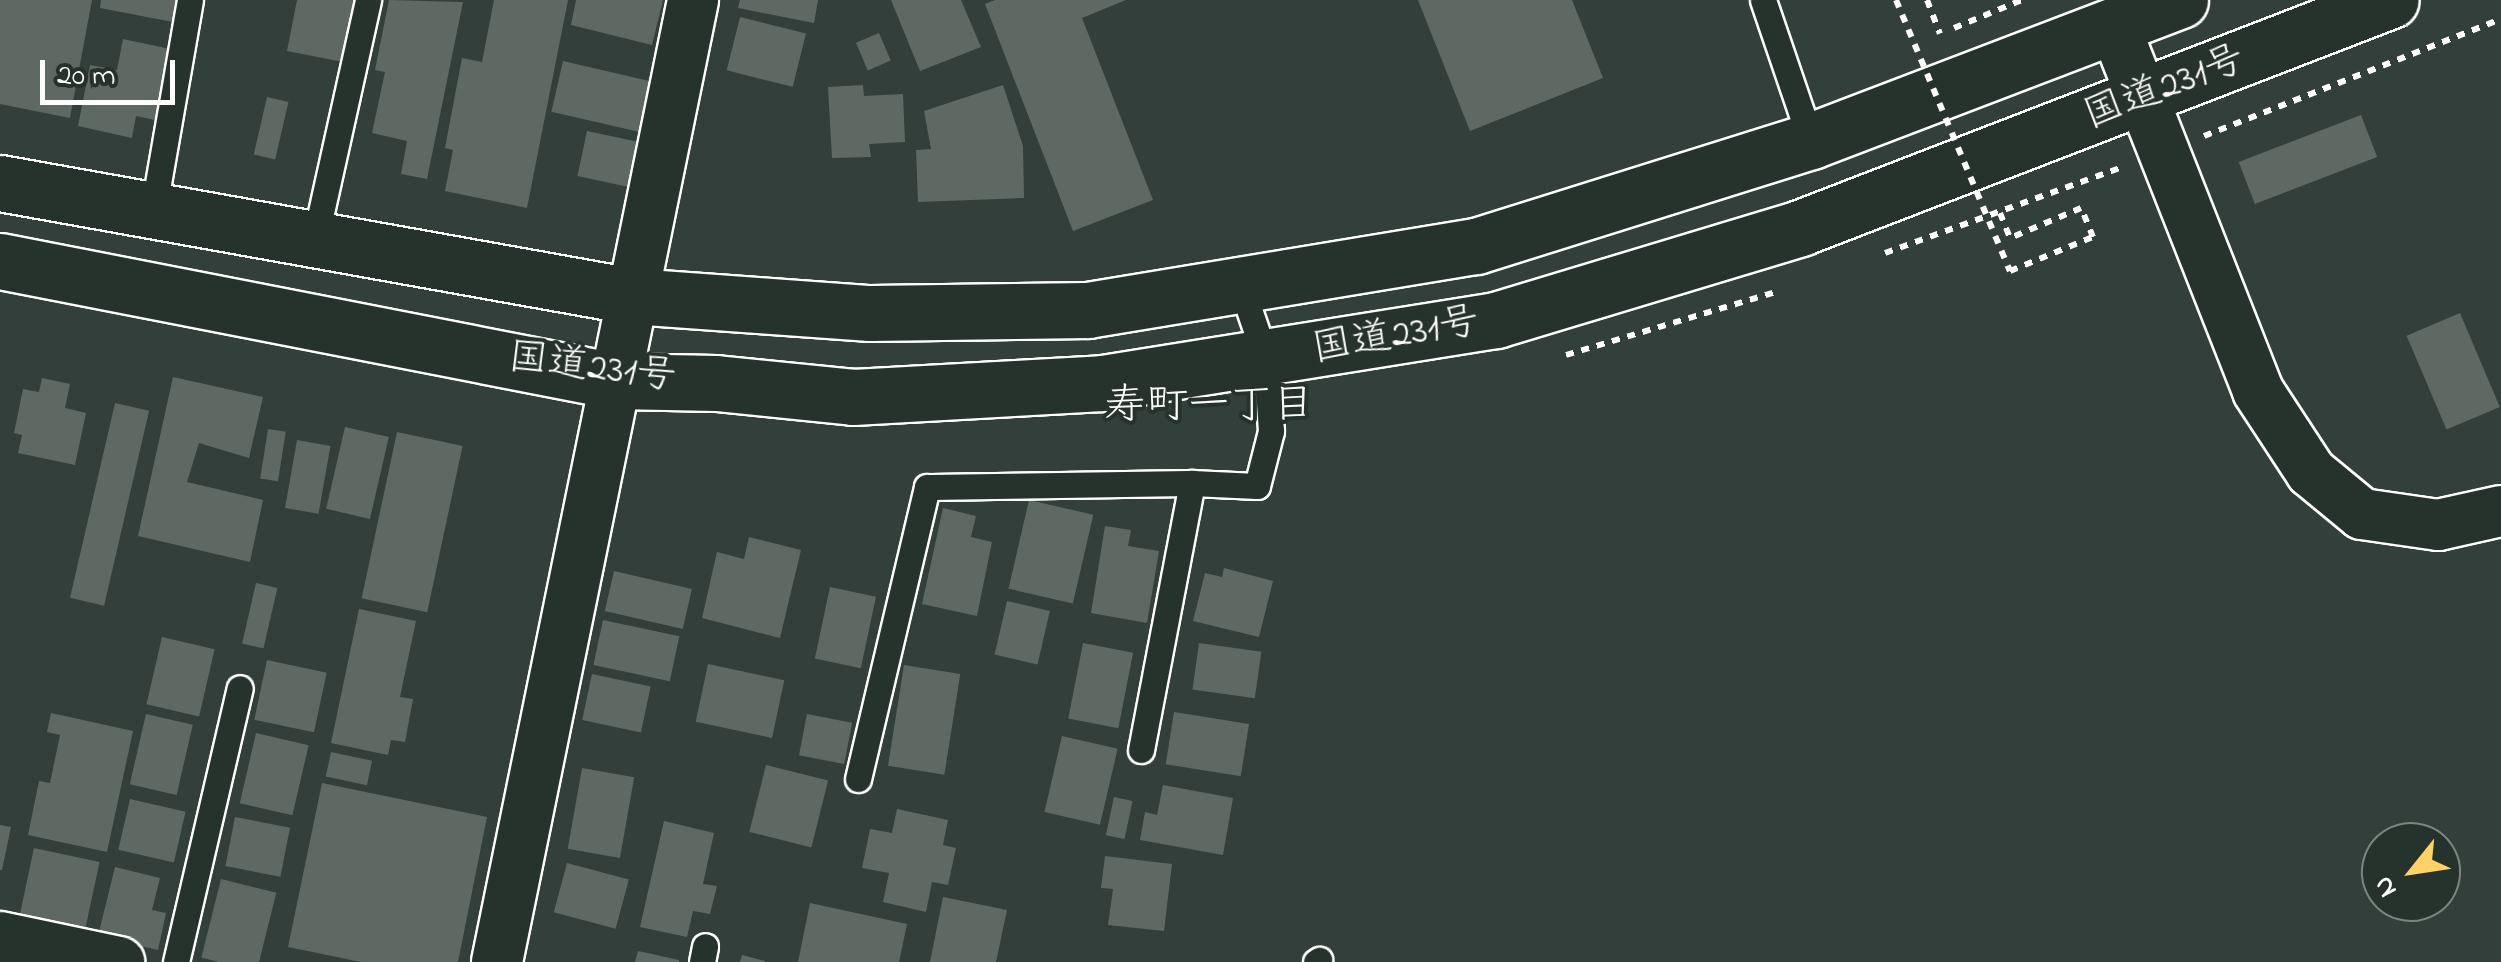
<!DOCTYPE html>
<meta charset="utf-8">
<style>
body{margin:0}
#map{position:relative;width:2501px;height:962px;overflow:hidden;background:#333f3a;font-family:"Indie Flower","Klee One",sans-serif}
div>[style]{position:absolute}
[style*='--x']{left:calc(var(--x)*1px);top:calc(var(--y)*1px);width:calc(var(--w)*1px);rotate:calc(var(--a)*1deg)}
.building>*{inset:0;background:#5f6964;transform-origin:0 0}
.path>*{height:6px;margin-top:-3px;transform-origin:0;background:repeating-linear-gradient(90deg,#fff 0 8px,transparent 0 16px)}
.roads{filter:drop-shadow(2px 0 #fff) drop-shadow(-2px 0 #fff) drop-shadow(0 2px #fff) drop-shadow(0 -2px #fff)}
.service>*{height:25px;margin:-12.5px;padding:0 12.5px;transform-origin:12.5px;border-radius:12.5px;background:#26332d}
.minor>*{height:50px;margin:-25px;padding:0 25px;transform-origin:25px;border-radius:25px;background:#26332d}
.trunk>*{height:55px;margin:-27.5px;padding:0 27.5px;transform-origin:27.5px;border-radius:27.5px;background:#26332d}
.path-bridge>*{height:6px;margin-top:-3px;transform-origin:0;background:repeating-linear-gradient(90deg,#fff 0 8px,transparent 0 16px)}
span{translate:-50% -50%;white-space:nowrap;text-align:center;line-height:1.15;-webkit-text-stroke:8px #26332d;paint-order:stroke}
.street-label{font-size:40px;color:#fff}
.neighbourhood-label{font-size:42px;color:#fff}
.north{position:absolute;left:2361px;top:822px;width:100px;height:100px;box-sizing:border-box;background:#26332d;border:2px solid #7d8581;border-radius:50%;rotate:240deg;font-size:28px;font-weight:700;line-height:40px;text-align:center;color:#fff}
.north::after{content:'';display:block;margin:auto;width:35px;height:45px;background:#ffd166;clip-path:polygon(50% 0,100% 100%,50% 72%,0 100%)}
.scale{position:absolute;left:40px;top:60px;width:135px;height:45px;box-sizing:border-box;border:5px solid #fff;border-top:0;padding-left:12px;font-size:30px;line-height:35px;white-space:nowrap;color:#fff;-webkit-text-stroke:8px #26332d;paint-order:stroke}
</style>
<div id="map">
<div class="building">
<i style="clip-path:polygon(0 0,92px 0,70px 118px,0 104px)"></i>
<i style="clip-path:polygon(101px 0,177px 0,173px 22px,100px 8px)"></i>
<i style="clip-path:polygon(297px 0,355px 0,343px 62px,287px 51px)"></i>
<i style="clip-path:polygon(389px 0,463px 2px,427px 179px,401px 174px,407px 141px,372px 133px,385px 72px,375px 70px)"></i>
<i style="clip-path:polygon(494px 0,568px 0,527px 208px,445px 191px,453px 150px,445px 148px,462px 58px,482px 62px)"></i>
<i style="clip-path:polygon(576px 0,663px 0,652px 45px,571px 25px)"></i>
<i style="clip-path:polygon(740px 0,818px 0,814px 23px,738px 8px)"></i>
<i style="clip-path:polygon(891px 0,961px 0,981px 47px,920px 71px)"></i>
<i style="clip-path:polygon(995px 0,1126px 0,1082px 18px,1153px 200px,1073px 231px,985px 4px)"></i>
<i style="clip-path:polygon(1418px 0,1572px 0,1603px 78px,1470px 131px)"></i>
<i style="left:740px;top:17px;width:68px;height:55px;rotate:14deg"></i>
<i style="left:879px;top:33px;width:30px;height:25px;rotate:67deg"></i>
<i style="clip-path:polygon(123px 39px,170px 49px,155px 120px,136px 116px,132px 138px,78px 126px,90px 65px,117px 70px)"></i>
<i style="left:563px;top:61px;width:93px;height:52px;rotate:13deg"></i>
<i style="clip-path:polygon(863px 85px,864px 96px,903px 94px,905px 142px,869px 144px,871px 157px,832px 158px,828px 87px)"></i>
<i style="clip-path:polygon(1003px 85px,1023px 146px,1024px 198px,918px 202px,916px 150px,931px 149px,924px 111px)"></i>
<i style="left:267px;top:97px;width:22px;height:59px;rotate:13deg"></i>
<i style="left:2361px;top:115px;width:45px;height:131px;rotate:69deg"></i>
<i style="left:587px;top:131px;width:55px;height:46px;rotate:12deg"></i>
<i style="left:2460px;top:313px;width:102px;height:58px;rotate:67deg"></i>
<i style="clip-path:polygon(173px 377px,263px 397px,249px 458px,199px 443px,187px 482px,263px 500px,250px 562px,138px 536px)"></i>
<i style="clip-path:polygon(42px 378px,70px 384px,65px 408px,86px 413px,75px 465px,18px 453px,22px 435px,14px 433px,23px 389px,39px 392px)"></i>
<i style="left:115px;top:403px;width:35px;height:200px;rotate:13deg"></i>
<i style="left:345px;top:427px;width:45px;height:84px;rotate:13deg"></i>
<i style="left:268px;top:429px;width:18px;height:50px;rotate:9deg"></i>
<i style="left:397px;top:432px;width:67px;height:170px;rotate:12deg"></i>
<i style="left:297px;top:440px;width:34px;height:69px;rotate:10deg"></i>
<i style="left:1029px;top:500px;width:66px;height:91px;rotate:13deg"></i>
<i style="clip-path:polygon(943px 508px,976px 516px,971px 537px,992px 542px,977px 616px,922px 604px)"></i>
<i style="clip-path:polygon(1105px 526px,1131px 530px,1128px 546px,1159px 551px,1147px 623px,1091px 613px)"></i>
<i style="clip-path:polygon(749px 537px,801px 550px,780px 638px,702px 618px,717px 552px,744px 559px)"></i>
<i style="clip-path:polygon(1224px 568px,1273px 581px,1259px 637px,1193px 621px,1205px 573px,1222px 577px)"></i>
<i style="left:614px;top:571px;width:80px;height:41px;rotate:13deg"></i>
<i style="left:256px;top:583px;width:22px;height:62px;rotate:13deg"></i>
<i style="left:830px;top:587px;width:47px;height:73px;rotate:12deg"></i>
<i style="left:1007px;top:601px;width:44px;height:55px;rotate:13deg"></i>
<i style="clip-path:polygon(359px 609px,416px 621px,400px 697px,413px 699px,405px 742px,391px 740px,388px 755px,331px 743px)"></i>
<i style="left:603px;top:620px;width:78px;height:46px;rotate:12deg"></i>
<i style="left:162px;top:637px;width:54px;height:69px;rotate:13deg"></i>
<i style="left:1083px;top:643px;width:51px;height:77px;rotate:11deg"></i>
<i style="left:1199px;top:643px;width:63px;height:47px;rotate:8deg"></i>
<i style="left:267px;top:660px;width:61px;height:61px;rotate:12deg"></i>
<i style="left:708px;top:664px;width:78px;height:59px;rotate:12deg"></i>
<i style="left:904px;top:665px;width:57px;height:102px;rotate:9deg"></i>
<i style="left:592px;top:674px;width:60px;height:47px;rotate:12deg"></i>
<i style="left:1174px;top:712px;width:76px;height:53px;rotate:9deg"></i>
<i style="clip-path:polygon(51px 713px,133px 731px,107px 852px,28px 835px,39px 781px,50px 783px,60px 735px,47px 732px)"></i>
<i style="left:146px;top:714px;width:48px;height:72px;rotate:13deg"></i>
<i style="left:807px;top:714px;width:46px;height:42px;rotate:11deg"></i>
<i style="left:256px;top:733px;width:54px;height:72px;rotate:13deg"></i>
<i style="left:1062px;top:736px;width:57px;height:78px;rotate:13deg"></i>
<i style="left:331px;top:752px;width:42px;height:25px;rotate:12deg"></i>
<i style="left:766px;top:765px;width:64px;height:69px;rotate:14deg"></i>
<i style="left:582px;top:768px;width:53px;height:82px;rotate:10deg"></i>
<i style="clip-path:polygon(322px 783px,487px 817px,458px 962px,361px 962px,288px 947px)"></i>
<i style="clip-path:polygon(1163px 785px,1233px 798px,1223px 855px,1140px 840px,1145px 812px,1157px 815px)"></i>
<i style="left:1114px;top:797px;width:19px;height:39px;rotate:12deg"></i>
<i style="left:130px;top:799px;width:57px;height:52px;rotate:13deg"></i>
<i style="clip-path:polygon(897px 809px,948px 820px,943px 845px,956px 848px,948px 885px,932px 882px,926px 912px,883px 902px,889px 873px,862px 868px,870px 829px,892px 833px)"></i>
<i style="left:235px;top:817px;width:56px;height:50px;rotate:11deg"></i>
<i style="clip-path:polygon(664px 821px,714px 833px,703px 884px,717px 886px,710px 914px,693px 911px,687px 937px,640px 927px)"></i>
<i style="clip-path:polygon(0 825px,11px 827px,2px 870px,0 870px)"></i>
<i style="left:34px;top:848px;width:67px;height:73px;rotate:12deg"></i>
<i style="clip-path:polygon(1105px 856px,1172px 864px,1164px 931px,1108px 925px,1113px 889px,1101px 888px)"></i>
<i style="left:567px;top:863px;width:64px;height:51px;rotate:15deg"></i>
<i style="clip-path:polygon(115px 867px,160px 878px,152px 910px,166px 913px,158px 950px,98px 936px)"></i>
<i style="left:221px;top:879px;width:57px;height:81px;rotate:14deg"></i>
<i style="clip-path:polygon(943px 897px,1007px 910px,996px 962px,930px 962px)"></i>
<i style="clip-path:polygon(810px 903px,907px 924px,899px 962px,798px 962px)"></i>
<i style="clip-path:polygon(638px 951px,679px 960px,679px 962px,635px 962px)"></i>
<i style="clip-path:polygon(742px 955px,765px 961px,765px 962px,740px 962px)"></i>
</div>
<div class="path">
<i style="--x:1927;--y:0;--w:36;--a:69"></i>
<i style="--x:1954;--y:28;--w:74;--a:-22.4"></i>
<i style="--x:2204;--y:136;--w:319;--a:-21.5"></i>
<i style="--x:2000;--y:213;--w:27;--a:68"></i>
<i style="--x:1885;--y:253;--w:252;--a:-19.9"></i>
<i style="--x:1566;--y:355;--w:222;--a:-16.7"></i>
</div>
<div class="roads">
<div class="service">
<i style="--x:1763;--y:0;--w:149;--a:71.2"></i>
<i style="--x:153;--y:212;--w:215;--a:-80.1"></i>
<i style="--x:314;--y:244;--w:250;--a:-77.5"></i>
<i style="--x:1141;--y:750;--w:272;--a:-79.2"></i>
<i style="--x:1192;--y:483;--w:65;--a:2.6"></i>
<i style="--x:1257;--y:486;--w:57;--a:-75.7"></i>
<i style="--x:1271;--y:431;--w:72;--a:-94"></i>
<i style="--x:1266;--y:359;--w:74;--a:-108.9"></i>
<i style="--x:858;--y:779;--w:300;--a:-76.7"></i>
<i style="--x:927;--y:487;--w:265;--a:-0.9"></i>
<i style="--x:176;--y:962;--w:281;--a:-76.9"></i>
<i style="--x:702;--y:962;--w:16;--a:-79"></i>
<i style="--x:1316;--y:962;--w:4;--a:-34"></i>
</div>
<div class="minor">
<i style="--x:2114;--y:25;--w:393;--a:68.5"></i>
<i style="--x:2258;--y:391;--w:97;--a:56.8"></i>
<i style="--x:2311;--y:472;--w:66;--a:39.5"></i>
<i style="--x:2362;--y:514;--w:77;--a:8.2"></i>
<i style="--x:2438;--y:525;--w:65;--a:-12.5"></i>
<i style="--x:0;--y:937;--w:122;--a:11.9"></i>
<i style="--x:497;--y:962;--w:982;--a:-78.48"></i>
</div>
<div class="trunk">
<i style="--x:0;--y:183;--w:642;--a:10.14"></i>
<i style="--x:632;--y:296;--w:239;--a:4.1"></i>
<i style="--x:870;--y:313;--w:218;--a:-0.8"></i>
<i style="--x:1088;--y:310;--w:393;--a:-9.4"></i>
<i style="--x:1476;--y:246;--w:351;--a:-17.4"></i>
<i style="--x:1811;--y:141;--w:395;--a:-20.9"></i>
<i style="--x:0;--y:261;--w:627;--a:11.04"></i>
<i style="--x:615;--y:381;--w:101;--a:1.1"></i>
<i style="--x:716;--y:383;--w:138;--a:5.8"></i>
<i style="--x:853;--y:397;--w:249;--a:-3.2"></i>
<i style="--x:1102;--y:383;--w:399;--a:-9.1"></i>
<i style="--x:1496;--y:320;--w:318;--a:-16.8"></i>
<i style="--x:1800;--y:228;--w:633;--a:-21.1"></i>
</div>
</div>
<div class="path-bridge">
<i style="--x:1896;--y:0;--w:294;--a:67.2"></i>
<i style="--x:2010;--y:271;--w:90;--a:-22.3"></i>
<i style="--x:2093;--y:237;--w:31;--a:-112"></i>
<i style="--x:2081;--y:208;--w:77;--a:157.1"></i>
</div>
<div class="street-label">
<span style="left:2165px;top:89px;rotate:-21deg">国道231号</span>
<span style="left:1396px;top:337px;rotate:-10deg">国道231号</span>
<span style="left:592px;top:369px;rotate:7deg">国道231号</span>
</div>
<div class="neighbourhood-label">
<span style="left:1209px;top:407px">寿町一丁目</span>
</div>
<div class="north">N</div>
<div class="scale">20 m</div>
</div>
